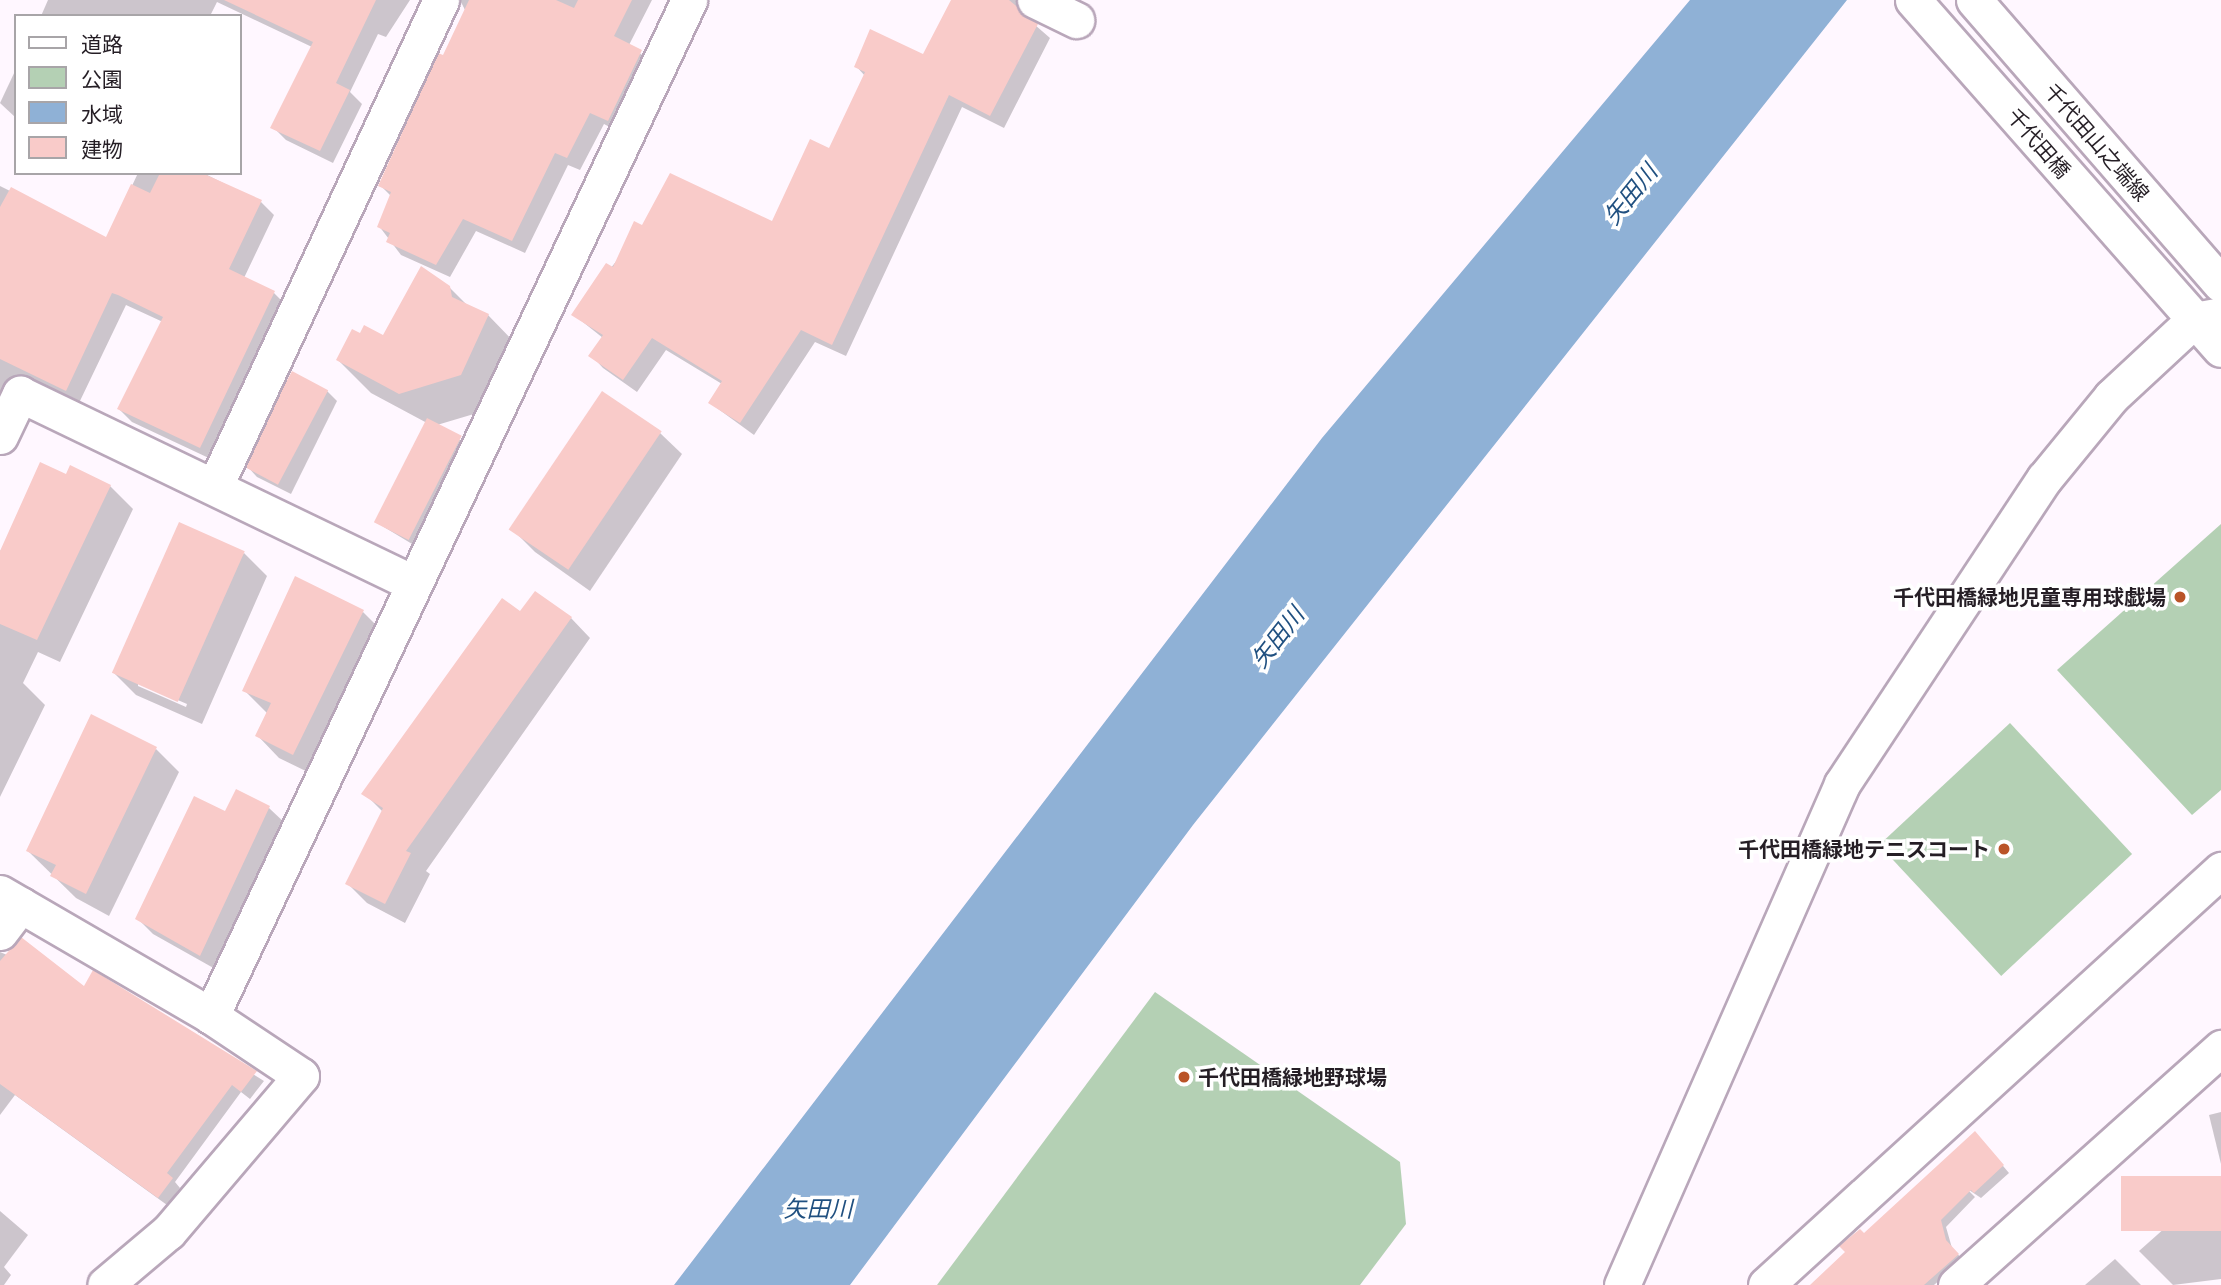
<!DOCTYPE html>
<meta charset="utf-8">
<style>
body{margin:0}
#map{position:relative;width:2221px;height:1285px;overflow:hidden;background:#fff7ff;font-family:"IBM Plex Sans","Noto Sans JP",sans-serif}
div>[style]{position:absolute}
[style*='--x']{left:calc(var(--x)*1px);top:calc(var(--y)*1px);width:calc(var(--w)*1px);rotate:calc(var(--a)*1deg)}
.green>*{inset:0;background:#b4d0b4;transform-origin:0 0}
.water>*{inset:0;background:#8fb1d6}
.shadow>*{inset:0;background:#0003}
.building>*{inset:0;background:#f9cbc9;transform-origin:0 0}
.roads{filter:drop-shadow(2px 0 #b9a7ba) drop-shadow(-2px 0 #b9a7ba) drop-shadow(0 2px #b9a7ba) drop-shadow(0 -2px #b9a7ba)}
.minor>*{height:35px;margin:-17.5px;padding:0 17.5px;transform-origin:17.5px;border-radius:17.5px;background:#fff}
.dots>*{width:19px;height:19px;translate:-50% -50%;box-sizing:border-box;border:4px solid #fff;border-radius:50%}
span{translate:-50% -50%;white-space:nowrap;text-align:center;line-height:1.15;-webkit-text-stroke:7px #fff;paint-order:stroke}
.street-label{font-size:21px;color:#251e25}
.poi-label{font-size:21px;color:#251e25;font-weight:700}
.right{translate:-100% -50%;text-align:right}
.left{translate:0 -50%;text-align:left}
.water-label{font-size:23px;color:#205080;font-style:italic}
.legend{position:absolute;left:14px;top:14px;width:228px;height:161px;box-sizing:border-box;background:#fff;border:2px solid #a8a5a8;margin:0;padding:9px 12px;list-style:none;font-size:21px;color:#251e25}
.legend li{display:flex;align-items:center;gap:14px;height:35px}
.legend b{width:35px;border:2px solid #a8a5a8}
</style>
<div id="map">
<div class="green">
<i style="clip-path:polygon(2221px 524px,2221px 790px,2192px 815px,2057px 670px)"></i>
<i style="left:2010px;top:723px;width:179px;height:179px;rotate:47deg"></i>
<i style="clip-path:polygon(1155px 992px,1400px 1162px,1406px 1224px,1360px 1285px,937px 1285px)"></i>
</div>
<div class="water">
<i style="clip-path:polygon(1690px 0,1847px 0,1193px 825px,850px 1285px,674px 1285px,1322px 438px)"></i>
</div>
<div class="shadow">
<i style="clip-path:polygon(48px 0,410px 0,386px 37px,378px 34px,350px 92px,362px 104px,333px 163px,286px 140px,273px 127px,312px 47px,217px 2px,210px 16px,41px 16px)"></i>
<i style="clip-path:polygon(460px 0,652px 0,629px 45px,654px 64px,621px 133px,604px 124px,580px 170px,568px 165px,525px 253px,476px 231px,450px 277px,401px 255px,379px 226px,391px 196px,380px 185px,466px 12px)"></i>
<i style="clip-path:polygon(953px 0,1025px 0,1019px 11px,1050px 38px,1004px 128px,962px 107px,846px 356px,815px 342px,754px 435px,710px 403px,722px 384px,666px 350px,637px 392px,603px 368px,591px 355px,603px 338px,574px 315px,643px 227px,773px 223px,830px 150px,865px 76px,856px 66px,924px 56px)"></i>
<i style="clip-path:polygon(16px 69px,16px 118px,0 103px)"></i>
<i style="clip-path:polygon(138px 173px,203px 173px,261px 202px,274px 215px,244px 278px,274px 293px,287px 306px,213px 460px,132px 422px,119px 409px,163px 322px,126px 305px,79px 403px,22px 376px,0 419px,0 186px,107px 239px)"></i>
<i style="clip-path:polygon(449px 287px,468px 306px,488px 315px,521px 349px,494px 408px,437px 425px,470px 447px,422px 550px,379px 524px,427px 423px,371px 393px,338px 360px,360px 335px,384px 338px)"></i>
<i style="clip-path:polygon(327px 391px,337px 401px,291px 494px,257px 477px,248px 467px)"></i>
<i style="clip-path:polygon(660px 433px,682px 454px,590px 591px,535px 552px,513px 530px)"></i>
<i style="clip-path:polygon(67px 476px,110px 486px,133px 509px,60px 662px,38px 652px,23px 683px,45px 705px,0 797px,0 551px)"></i>
<i style="clip-path:polygon(evenodd,244px 553px,267px 576px,202px 724px,136px 695px,113px 672px,244px 553px,138px 683px,187px 704px,186px 707px,138px 686px,138px 683px)"></i>
<i style="clip-path:polygon(363px 612px,385px 634px,316px 776px,279px 758px,257px 735px,268px 714px,244px 690px)"></i>
<i style="clip-path:polygon(571px 618px,590px 638px,426px 871px,430px 874px,405px 923px,367px 903px,347px 883px,383px 812px,364px 793px)"></i>
<i style="clip-path:polygon(156px 749px,179px 772px,109px 916px,76px 898px,28px 851px)"></i>
<i style="clip-path:polygon(236px 791px,269px 808px,286px 824px,217px 970px,153px 934px,137px 918px,226px 813px)"></i>
<i style="clip-path:polygon(0 952px,85px 988px,94px 973px,264px 1081px,250px 1099px,241px 1092px,175px 1182px,180px 1188px,167px 1205px,15px 1095px,0 1115px)"></i>
<i style="clip-path:polygon(2221px 1112px,2221px 1164px,2209px 1115px)"></i>
<i style="clip-path:polygon(1981px 1140px,2009px 1173px,1981px 1198px,1966px 1188px,1975px 1197px,1946px 1227px,1952px 1248px,1963px 1260px,1934px 1285px,1813px 1285px,1864px 1236px)"></i>
<i style="clip-path:polygon(2221px 1178px,2221px 1279px,2173px 1285px,2139px 1251px)"></i>
<i style="clip-path:polygon(0 1211px,28px 1235px,4px 1267px,11px 1275px,4px 1285px,0 1285px)"></i>
<i style="clip-path:polygon(2115px 1259px,2141px 1285px,2085px 1285px)"></i>
</div>
<div class="building">
<i style="clip-path:polygon(224px 0,376px 0,336px 83px,350px 90px,320px 151px,270px 128px,313px 42px)"></i>
<i style="clip-path:polygon(469px 0,556px 0,574px 8px,578px 0,632px 0,614px 36px,642px 50px,608px 121px,590px 113px,567px 158px,555px 153px,512px 241px,463px 219px,436px 265px,386px 242px,390px 233px,377px 227px,391px 192px,378px 186px,438px 53px,443px 55px)"></i>
<i style="clip-path:polygon(951px 0,1009px 0,1038px 24px,990px 116px,949px 95px,832px 345px,801px 330px,740px 423px,708px 403px,722px 381px,652px 338px,623px 380px,588px 356px,603px 335px,571px 315px,606px 263px,613px 267px,634px 221px,642px 225px,670px 173px,772px 221px,810px 139px,829px 148px,865px 72px,854px 67px,870px 29px,923px 54px)"></i>
<i style="clip-path:polygon(160px 173px,202px 173px,262px 200px,229px 269px,275px 291px,200px 448px,117px 409px,163px 317px,118px 295px,112px 293px,66px 391px,0 359px,0 207px,11px 187px,106px 237px,131px 184px,150px 193px)"></i>
<i style="clip-path:polygon(421px 266px,450px 286px,452px 297px,489px 314px,461px 375px,399px 394px,336px 360px,352px 329px,360px 333px,364px 325px,383px 335px)"></i>
<i style="left:292px;top:371px;width:41px;height:107px;rotate:28deg"></i>
<i style="left:602px;top:391px;width:72px;height:167px;rotate:34deg"></i>
<i style="left:427px;top:418px;width:39px;height:117px;rotate:27deg"></i>
<i style="clip-path:polygon(40px 462px,66px 474px,70px 465px,111px 485px,37px 640px,0 624px,0 551px)"></i>
<i style="left:179px;top:522px;width:72px;height:165px;rotate:24deg"></i>
<i style="clip-path:polygon(295px 576px,364px 610px,293px 755px,255px 736px,271px 703px,242px 691px)"></i>
<i style="clip-path:polygon(535px 591px,572px 617px,406px 851px,411px 853px,385px 904px,345px 884px,383px 808px,361px 794px,502px 598px,520px 611px)"></i>
<i style="clip-path:polygon(91px 714px,157px 747px,86px 894px,50px 876px,56px 865px,26px 851px)"></i>
<i style="clip-path:polygon(236px 789px,270px 806px,200px 956px,135px 919px,194px 796px,225px 811px)"></i>
<i style="clip-path:polygon(21px 937px,84px 986px,93px 970px,257px 1071px,241px 1092px,232px 1085px,167px 1173px,173px 1178px,158px 1198px,0 1084px,0 961px)"></i>
<i style="clip-path:polygon(1975px 1131px,2004px 1165px,1974px 1193px,1971px 1190px,1941px 1220px,1946px 1240px,1959px 1254px,1924px 1285px,1810px 1285px,1845px 1252px,1839px 1246px,1860px 1229px,1864px 1233px)"></i>
<i style="left:2221px;top:1176px;width:55px;height:100px;rotate:90deg"></i>
</div>
<div class="roads">
<div class="minor">
<i style="--x:1035;--y:0;--w:46;--a:26"></i>
<i style="--x:1913;--y:0;--w:465;--a:48.6"></i>
<i style="--x:1974;--y:0;--w:376;--a:49"></i>
<i style="--x:0;--y:436;--w:47;--a:-64.5"></i>
<i style="--x:20;--y:394;--w:435;--a:25.7"></i>
<i style="--x:215;--y:486;--w:536;--a:-65.06"></i>
<i style="--x:0;--y:893;--w:244;--a:30.2"></i>
<i style="--x:211;--y:1016;--w:108;--a:33.7"></i>
<i style="--x:301;--y:1076;--w:205;--a:130.4"></i>
<i style="--x:168;--y:1232;--w:82;--a:139.9"></i>
<i style="--x:0;--y:932;--w:34;--a:-53"></i>
<i style="--x:211;--y:1016;--w:1123;--a:-64.8"></i>
<i style="--x:1622;--y:1285;--w:547;--a:-66.29"></i>
<i style="--x:1842;--y:784;--w:366;--a:-56.5"></i>
<i style="--x:2044;--y:479;--w:106;--a:-50.7"></i>
<i style="--x:2111;--y:397;--w:113;--a:-42.9"></i>
<i style="--x:2194;--y:320;--w:27;--a:-10"></i>
<i style="--x:1766;--y:1285;--w:616;--a:-42.37"></i>
<i style="--x:1956;--y:1285;--w:356;--a:-41.8"></i>
</div>
</div>
<div class="dots">
<i style="left:2180px;top:597px;background:#ba5428"></i>
<i style="left:2004px;top:849px;background:#ba5428"></i>
<i style="left:1184px;top:1077px;background:#ba5428"></i>
</div>
<div class="street-label">
<span style="left:2097px;top:142px;rotate:49deg">千代田山之端線</span>
<span style="left:2039px;top:143px;rotate:49deg">千代田橋</span>
</div>
<div class="poi-label">
<span class="right" style="left:2166px;top:597px">千代田橋緑地児童専用球戯場</span>
<span class="right" style="left:1990px;top:849px">千代田橋緑地テニスコート</span>
<span class="left" style="left:1198px;top:1077px">千代田橋緑地野球場</span>
</div>
<div class="water-label">
<span style="left:1630px;top:194px;rotate:-51deg">矢田川</span>
<span style="left:1277px;top:637px;rotate:-52deg">矢田川</span>
<span style="left:818px;top:1208px">矢田川</span>
</div>
<ul class="legend">
<li><b style="height:9px;background:#fff"></b>道路</li>
<li><b style="height:19px;background:#b4d0b4"></b>公園</li>
<li><b style="height:19px;background:#8fb1d6"></b>水域</li>
<li><b style="height:19px;background:#f9cbc9"></b>建物</li>
</ul>
</div>
